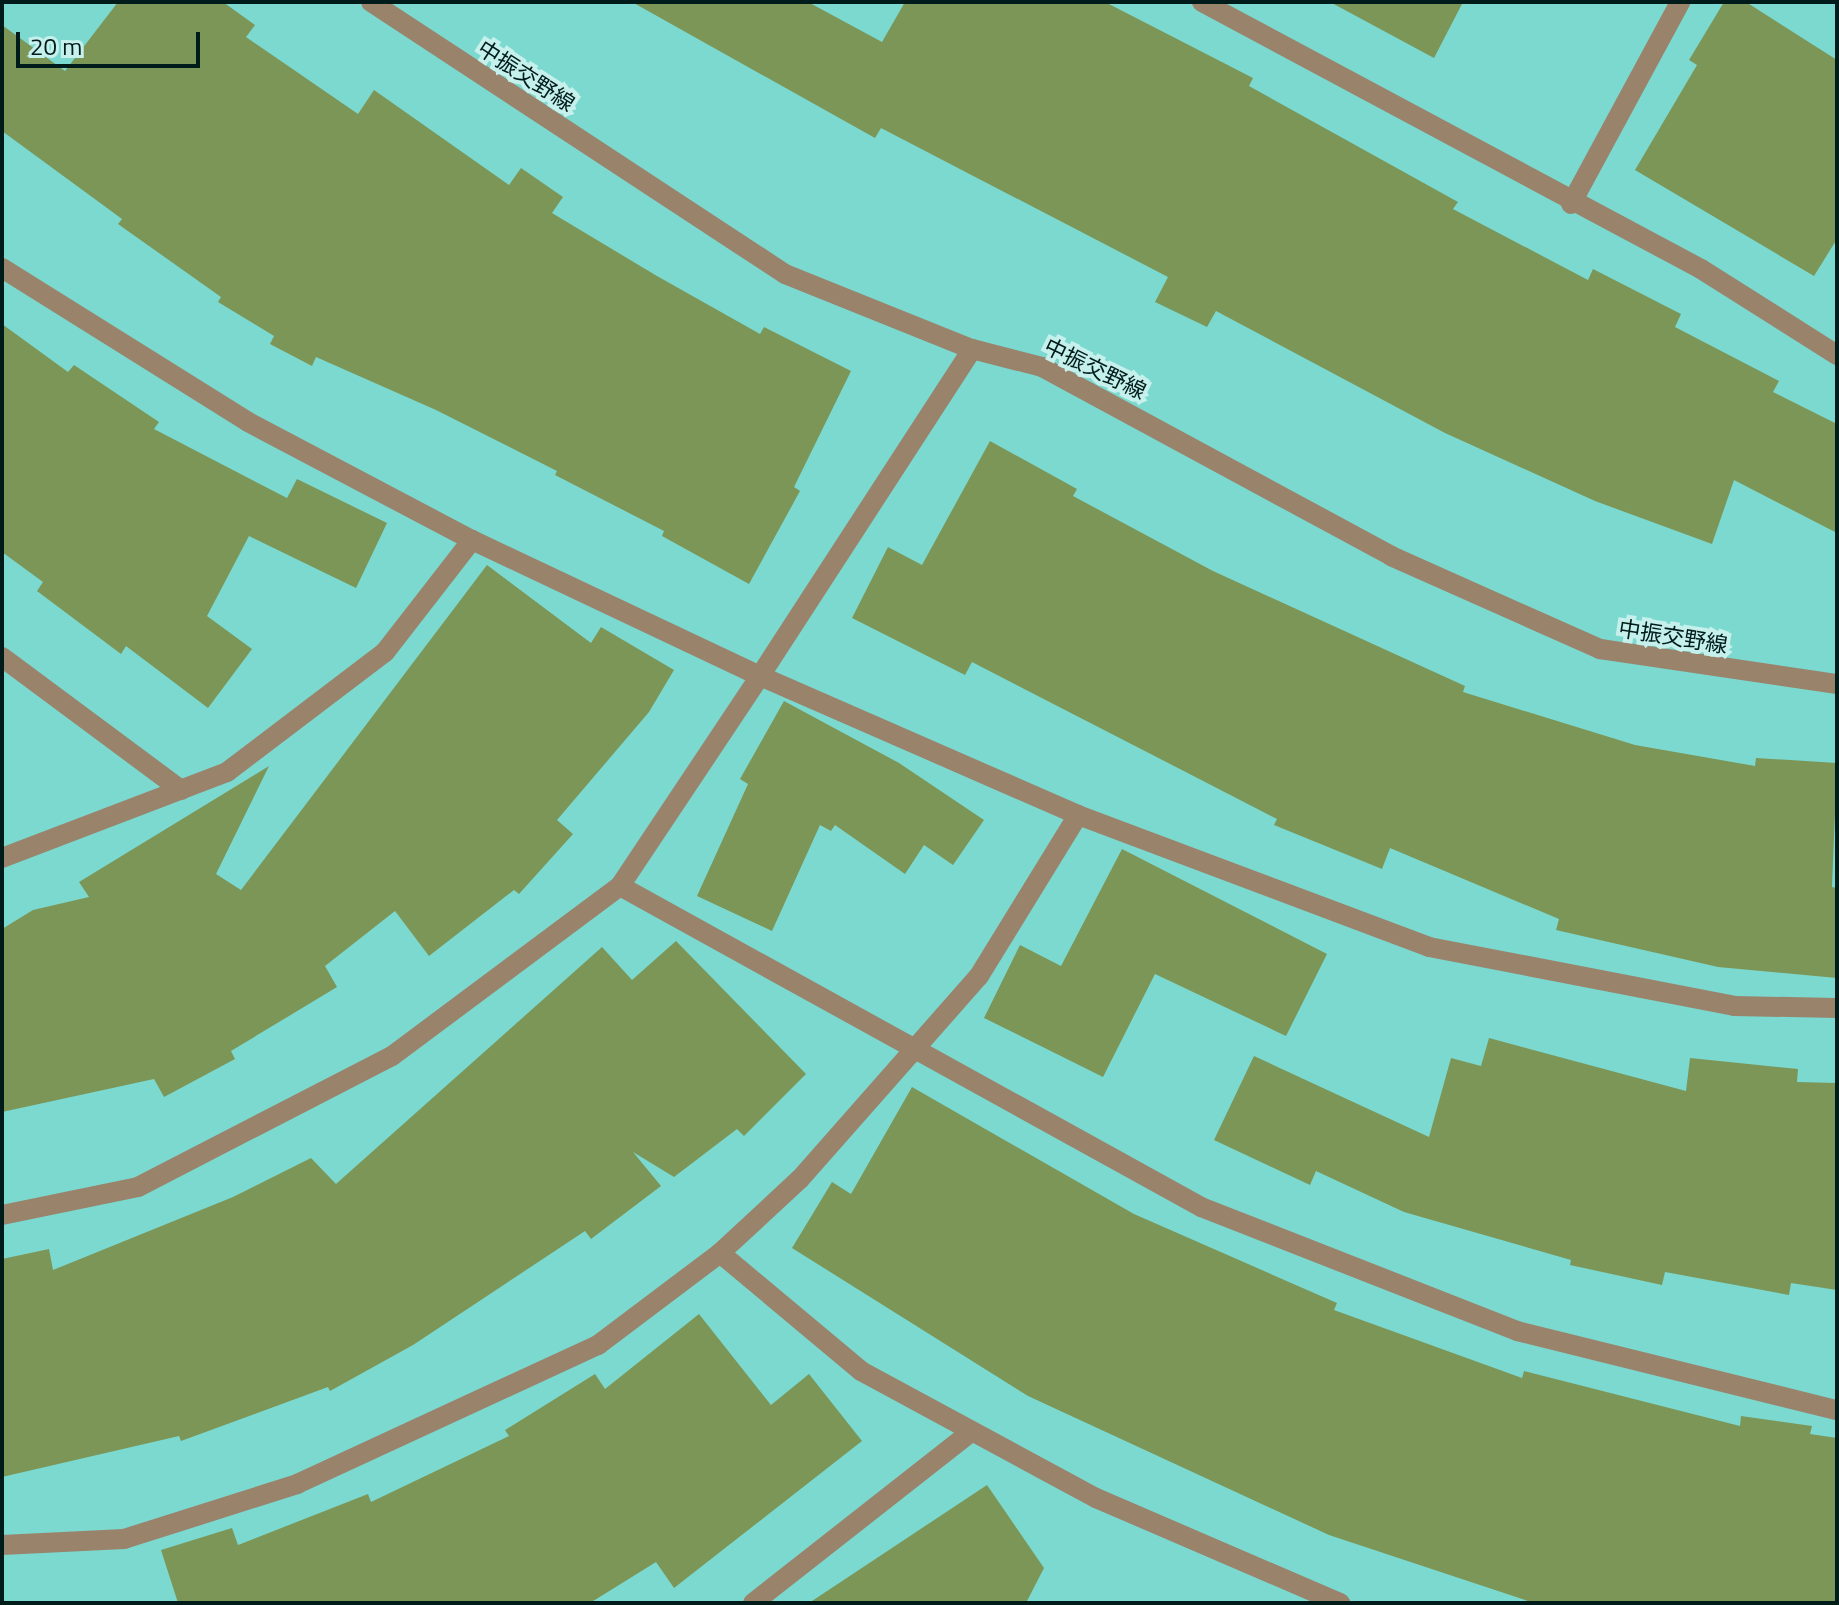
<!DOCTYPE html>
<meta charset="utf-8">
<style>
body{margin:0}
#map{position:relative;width:1839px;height:1605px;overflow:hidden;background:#7bd9d0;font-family:"Titillium Web","Noto Sans JP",sans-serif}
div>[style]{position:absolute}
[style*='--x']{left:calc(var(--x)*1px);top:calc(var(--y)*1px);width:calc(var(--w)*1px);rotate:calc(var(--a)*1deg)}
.building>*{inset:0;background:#7c9658}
.minor>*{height:20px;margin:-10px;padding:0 10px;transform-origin:10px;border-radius:10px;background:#9a836b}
span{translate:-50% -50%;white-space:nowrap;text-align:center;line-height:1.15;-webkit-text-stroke:8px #c5f0eb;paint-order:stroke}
.street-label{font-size:22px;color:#001c1a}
.frame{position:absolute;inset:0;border:4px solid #001c1a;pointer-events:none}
.scale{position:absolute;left:16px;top:32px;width:184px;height:36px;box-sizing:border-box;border:4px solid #001c1a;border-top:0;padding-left:10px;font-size:24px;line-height:28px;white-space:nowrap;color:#001c1a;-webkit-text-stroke:6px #c5f0eb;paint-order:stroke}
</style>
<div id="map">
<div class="building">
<i style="clip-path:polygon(118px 2px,223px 2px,255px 25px,246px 37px,358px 114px,374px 90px,509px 185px,521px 168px,563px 197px,552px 213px,657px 276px,760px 334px,764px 327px,851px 371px,794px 487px,800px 491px,749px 584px,662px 536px,664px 531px,555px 475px,557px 471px,436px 410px,316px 357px,312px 366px,270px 344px,274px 336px,218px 302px,221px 297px,118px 224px,122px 219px,2px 131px,2px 25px,65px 71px)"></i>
<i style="clip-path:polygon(632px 2px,808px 2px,882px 42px,905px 2px,1105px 2px,1253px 78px,1249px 86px,1458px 202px,1453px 209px,1588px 280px,1593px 269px,1681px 314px,1675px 327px,1779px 381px,1773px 392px,1837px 424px,1837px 533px,1734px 480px,1712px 544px,1595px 501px,1445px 433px,1216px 311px,1207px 327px,1155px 302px,1168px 277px,881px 128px,875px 138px)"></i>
<i style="clip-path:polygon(1330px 2px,1463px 2px,1434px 58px)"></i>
<i style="clip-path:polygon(1724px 2px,1746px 2px,1837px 60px,1837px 239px,1814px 276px,1635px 170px,1697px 65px,1689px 60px)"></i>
<i style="clip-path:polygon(2px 324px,68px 372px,74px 365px,159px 422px,154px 429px,287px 498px,297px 479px,387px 523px,356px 588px,249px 536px,207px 616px,252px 649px,208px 708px,126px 646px,121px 654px,37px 591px,43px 582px,2px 552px)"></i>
<i style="clip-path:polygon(990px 441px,1077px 489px,1073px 496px,1213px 571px,1465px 686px,1463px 692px,1635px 745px,1755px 766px,1756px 758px,1837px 763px,1832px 887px,1837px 888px,1837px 978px,1718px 967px,1556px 930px,1559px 919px,1390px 848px,1382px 869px,1274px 825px,1277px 819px,972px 662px,965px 675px,852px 618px,888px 547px,922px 565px)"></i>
<i style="clip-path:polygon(487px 565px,591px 643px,601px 627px,674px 670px,649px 712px,557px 820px,573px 834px,519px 894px,514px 890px,429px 956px,395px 911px,325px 966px,337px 987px,231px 1051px,235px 1059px,164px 1097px,154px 1079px,2px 1112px,2px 929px,33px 910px,89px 897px,79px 882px,269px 766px,216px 874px,241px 890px)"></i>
<i style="clip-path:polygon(784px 701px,899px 763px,984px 820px,953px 865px,924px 845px,905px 874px,835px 825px,831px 831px,820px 825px,772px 931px,697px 896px,748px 784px,740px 779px)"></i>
<i style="clip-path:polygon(1122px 849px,1327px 954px,1286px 1036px,1155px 974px,1103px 1077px,984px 1018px,1020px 945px,1061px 966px)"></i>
<i style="clip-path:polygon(676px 941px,806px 1074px,744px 1136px,737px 1129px,674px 1177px,633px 1152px,661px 1186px,591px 1239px,585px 1231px,413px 1345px,330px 1391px,328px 1387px,181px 1441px,179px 1436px,2px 1477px,2px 1259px,49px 1249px,53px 1270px,233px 1197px,311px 1158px,336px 1184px,602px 947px,632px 980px)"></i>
<i style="clip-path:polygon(1489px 1038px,1686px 1091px,1690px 1058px,1798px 1069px,1797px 1082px,1837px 1083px,1837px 1290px,1791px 1283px,1789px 1295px,1665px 1272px,1662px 1285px,1570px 1265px,1571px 1260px,1404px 1212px,1316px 1171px,1310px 1185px,1214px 1140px,1254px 1056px,1429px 1137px,1451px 1058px,1481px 1066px)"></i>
<i style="clip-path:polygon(912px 1087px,1134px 1214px,1337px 1303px,1334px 1310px,1522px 1378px,1524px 1371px,1740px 1426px,1741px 1416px,1812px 1426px,1810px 1434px,1837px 1438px,1837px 1603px,1534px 1603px,1329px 1535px,1028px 1396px,792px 1248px,832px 1182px,851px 1194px)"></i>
<i style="clip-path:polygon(699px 1314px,771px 1405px,809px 1374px,862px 1441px,674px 1588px,656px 1562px,590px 1603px,178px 1603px,161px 1550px,232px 1528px,238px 1545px,368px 1494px,371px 1502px,509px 1436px,505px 1430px,595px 1374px,605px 1389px)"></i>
<i style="clip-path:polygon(987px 1485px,1044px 1568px,1026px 1603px,809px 1603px)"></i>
</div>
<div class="minor">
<i style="--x:371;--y:2;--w:495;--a:33.3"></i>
<i style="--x:785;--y:274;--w:201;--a:21.9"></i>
<i style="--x:972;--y:349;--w:72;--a:14.4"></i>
<i style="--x:1042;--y:367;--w:397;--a:28.4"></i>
<i style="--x:1391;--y:556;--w:229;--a:24"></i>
<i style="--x:1600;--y:649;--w:240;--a:8.4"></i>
<i style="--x:1202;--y:2;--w:566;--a:28.15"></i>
<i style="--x:1701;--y:269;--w:161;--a:32.3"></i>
<i style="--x:1571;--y:204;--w:230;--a:-61.6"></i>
<i style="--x:2;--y:268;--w:290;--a:32"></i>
<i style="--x:248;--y:422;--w:253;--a:27.8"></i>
<i style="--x:472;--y:540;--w:318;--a:25.3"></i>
<i style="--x:760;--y:676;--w:390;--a:-57"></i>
<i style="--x:2;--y:657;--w:223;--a:36.6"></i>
<i style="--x:2;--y:858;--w:241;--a:-20.9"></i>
<i style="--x:227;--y:772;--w:198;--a:-37.2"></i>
<i style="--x:385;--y:652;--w:142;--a:-52.2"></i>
<i style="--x:620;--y:886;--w:252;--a:-56.3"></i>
<i style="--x:760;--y:676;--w:347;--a:23.6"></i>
<i style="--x:1078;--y:815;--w:375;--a:20.6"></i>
<i style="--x:1429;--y:947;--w:311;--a:10.9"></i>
<i style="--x:1734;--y:1006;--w:103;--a:1.1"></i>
<i style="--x:2;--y:1215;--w:139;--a:-11.6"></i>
<i style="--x:138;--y:1187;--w:286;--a:-27.3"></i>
<i style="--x:392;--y:1056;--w:284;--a:-36.7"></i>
<i style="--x:620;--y:886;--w:664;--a:28.92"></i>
<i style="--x:1201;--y:1207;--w:339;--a:21.4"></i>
<i style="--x:1517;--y:1331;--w:330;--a:13.9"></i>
<i style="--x:720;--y:1253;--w:184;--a:39.9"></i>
<i style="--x:861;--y:1371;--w:267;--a:28.4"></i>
<i style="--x:1096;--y:1498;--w:266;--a:23.3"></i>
<i style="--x:2;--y:1545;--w:122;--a:-2.8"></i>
<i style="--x:124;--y:1539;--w:182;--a:-17.6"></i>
<i style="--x:297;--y:1484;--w:332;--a:-24.8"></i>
<i style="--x:598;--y:1345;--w:153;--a:-37"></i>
<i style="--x:720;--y:1253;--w:109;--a:-42.8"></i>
<i style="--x:800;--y:1179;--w:271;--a:-48.6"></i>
<i style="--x:979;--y:976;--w:189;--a:-58.4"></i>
<i style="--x:753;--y:1603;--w:278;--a:-38.1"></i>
</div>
<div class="street-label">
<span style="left:526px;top:76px;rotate:33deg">中振交野線</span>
<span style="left:1095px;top:369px;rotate:26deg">中振交野線</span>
<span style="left:1673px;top:637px;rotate:9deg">中振交野線</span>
</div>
<div class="frame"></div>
<div class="scale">20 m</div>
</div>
